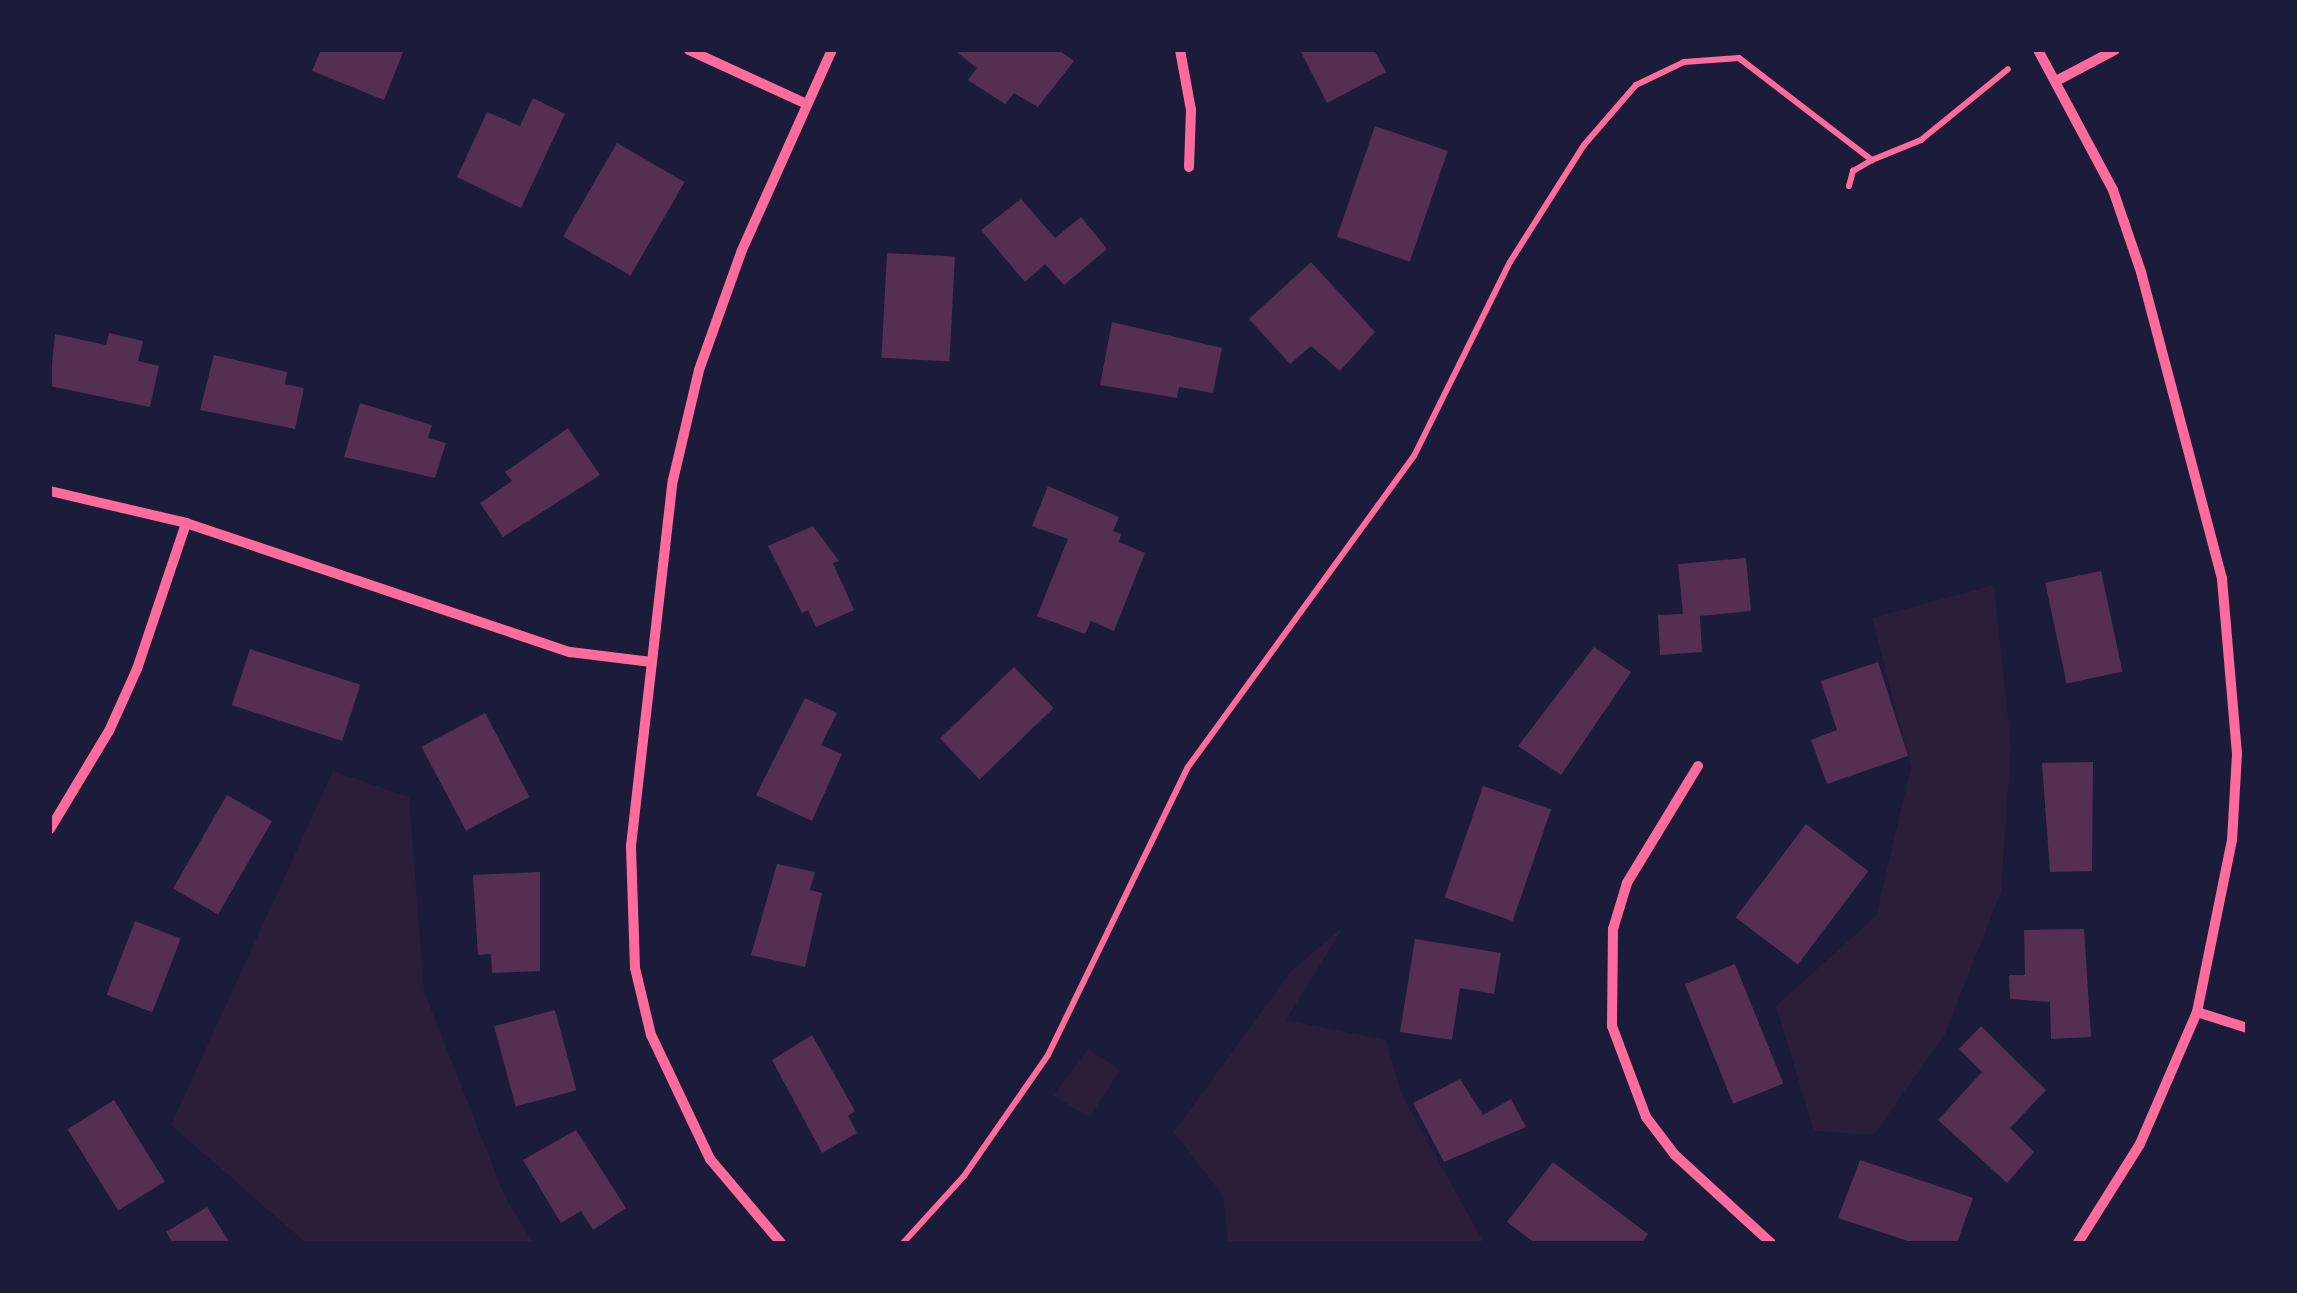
<!DOCTYPE html>
<style>
body{margin:0}
#map{position:relative;width:2297px;height:1293px;overflow:hidden;background:#1b1b3a;font-family:"Asap Condensed",sans-serif}
div>[style]{position:absolute}
[style*='--x']{left:calc(var(--x)*1px);top:calc(var(--y)*1px);width:calc(var(--w)*1px);rotate:calc(var(--a)*1deg)}
.green>*{inset:0;background:#2a1e3b}
.building>*{inset:0;background:#542f53;transform-origin:0 0}
.path>*{height:6px;margin:-3px;padding:0 3px;transform-origin:3px;border-radius:3px;background:#ff6b9d}
.minor>*{height:10px;margin:-5px;padding:0 5px;transform-origin:5px;border-radius:5px;background:#ff6b9d}
span{translate:-50% -50%;white-space:nowrap;text-align:center;line-height:1.15;-webkit-text-stroke:10px #1b1b3a;paint-order:stroke}
.frame{position:absolute;inset:0;border:52px solid #1b1b3a;pointer-events:none}
</style>
<div id="map">
<div class="green">
<i style="clip-path:polygon(1994px 585px,2011px 747px,2001px 892px,1945px 1034px,1874px 1135px,1814px 1131px,1776px 1006px,1876px 916px,1911px 767px,1872px 618px)"></i>
<i style="clip-path:polygon(333px 771px,409px 797px,424px 991px,505px 1197px,533px 1243px,306px 1243px,171px 1125px)"></i>
<i style="clip-path:polygon(1344px 926px,1286px 1020px,1386px 1040px,1401px 1093px,1484px 1243px,1228px 1243px,1223px 1196px,1174px 1132px,1291px 971px)"></i>
<i style="clip-path:polygon(1088px 1049px,1120px 1070px,1090px 1117px,1053px 1096px)"></i>
</div>
<div class="building">
<i style="clip-path:polygon(321px 50px,404px 50px,384px 100px,312px 71px)"></i>
<i style="clip-path:polygon(954px 50px,1059px 50px,1074px 61px,1038px 107px,1014px 93px,1005px 104px,968px 80px,977px 68px)"></i>
<i style="clip-path:polygon(1300px 50px,1374px 50px,1386px 72px,1327px 103px)"></i>
<i style="clip-path:polygon(533px 98px,565px 114px,521px 208px,457px 177px,487px 112px,520px 126px)"></i>
<i style="left:1375px;top:126px;width:77px;height:117px;rotate:19deg"></i>
<i style="left:617px;top:143px;width:78px;height:108px;rotate:30deg"></i>
<i style="clip-path:polygon(1021px 199px,1055px 238px,1081px 217px,1107px 249px,1064px 285px,1045px 264px,1025px 282px,981px 230px)"></i>
<i style="left:887px;top:253px;width:68px;height:105px;rotate:3deg"></i>
<i style="clip-path:polygon(1311px 262px,1375px 332px,1340px 371px,1311px 346px,1290px 364px,1249px 319px)"></i>
<i style="clip-path:polygon(1112px 322px,1222px 348px,1213px 393px,1179px 387px,1177px 398px,1100px 385px)"></i>
<i style="clip-path:polygon(109px 333px,143px 341px,138px 361px,159px 366px,150px 407px,50px 386px,55px 334px,106px 345px)"></i>
<i style="clip-path:polygon(214px 355px,287px 372px,285px 384px,304px 388px,295px 429px,200px 410px)"></i>
<i style="clip-path:polygon(360px 403px,432px 425px,428px 438px,446px 443px,435px 478px,344px 457px)"></i>
<i style="clip-path:polygon(568px 428px,600px 475px,503px 537px,480px 503px,512px 481px,505px 472px)"></i>
<i style="clip-path:polygon(1048px 486px,1119px 517px,1113px 531px,1121px 534px,1119px 542px,1145px 553px,1114px 631px,1091px 621px,1085px 634px,1037px 616px,1068px 539px,1032px 526px)"></i>
<i style="clip-path:polygon(813px 526px,839px 561px,833px 563px,854px 610px,816px 627px,808px 610px,802px 613px,768px 546px)"></i>
<i style="clip-path:polygon(1746px 558px,1751px 611px,1700px 616px,1702px 652px,1660px 655px,1658px 615px,1683px 614px,1678px 564px)"></i>
<i style="left:2101px;top:571px;width:103px;height:57px;rotate:78deg"></i>
<i style="clip-path:polygon(1594px 647px,1631px 672px,1561px 775px,1518px 746px)"></i>
<i style="left:250px;top:649px;width:116px;height:59px;rotate:18deg"></i>
<i style="clip-path:polygon(1878px 662px,1908px 756px,1827px 784px,1811px 740px,1837px 730px,1821px 681px)"></i>
<i style="left:1014px;top:667px;width:57px;height:103px;rotate:46deg"></i>
<i style="clip-path:polygon(805px 698px,837px 713px,821px 745px,842px 754px,812px 821px,756px 795px)"></i>
<i style="left:485px;top:713px;width:95px;height:72px;rotate:62deg"></i>
<i style="clip-path:polygon(2093px 762px,2092px 871px,2050px 872px,2042px 763px)"></i>
<i style="left:1483px;top:786px;width:72px;height:118px;rotate:19deg"></i>
<i style="left:227px;top:795px;width:52px;height:108px;rotate:30deg"></i>
<i style="left:1806px;top:824px;width:78px;height:117px;rotate:37deg"></i>
<i style="clip-path:polygon(777px 864px,815px 872px,810px 890px,822px 893px,805px 967px,751px 955px)"></i>
<i style="clip-path:polygon(540px 872px,540px 971px,492px 973px,491px 954px,478px 955px,473px 875px)"></i>
<i style="left:135px;top:921px;width:49px;height:79px;rotate:21deg"></i>
<i style="clip-path:polygon(2084px 929px,2091px 1037px,2051px 1039px,2050px 1002px,2010px 999px,2009px 975px,2025px 975px,2024px 930px)"></i>
<i style="clip-path:polygon(1415px 939px,1501px 953px,1494px 994px,1460px 988px,1452px 1040px,1400px 1032px)"></i>
<i style="left:1735px;top:964px;width:129px;height:54px;rotate:68deg"></i>
<i style="left:555px;top:1010px;width:83px;height:63px;rotate:75deg"></i>
<i style="clip-path:polygon(1981px 1026px,2046px 1090px,2010px 1128px,2034px 1152px,2007px 1183px,1938px 1120px,1982px 1072px,1959px 1049px)"></i>
<i style="clip-path:polygon(812px 1035px,855px 1111px,848px 1116px,857px 1133px,822px 1153px,772px 1060px)"></i>
<i style="clip-path:polygon(1460px 1079px,1483px 1115px,1511px 1099px,1526px 1127px,1444px 1162px,1413px 1103px)"></i>
<i style="left:114px;top:1100px;width:96px;height:55px;rotate:58deg"></i>
<i style="clip-path:polygon(576px 1130px,626px 1208px,593px 1230px,581px 1211px,561px 1223px,523px 1160px)"></i>
<i style="clip-path:polygon(1860px 1160px,1973px 1198px,1957px 1243px,1914px 1243px,1838px 1218px)"></i>
<i style="clip-path:polygon(1553px 1162px,1648px 1234px,1642px 1243px,1535px 1243px,1507px 1222px)"></i>
<i style="clip-path:polygon(207px 1207px,230px 1243px,173px 1243px,166px 1232px)"></i>
</div>
<div class="path">
<i style="--x:1849;--y:186;--w:16;--a:-75"></i>
<i style="--x:1853;--y:171;--w:22;--a:-30"></i>
<i style="--x:903;--y:1243;--w:91;--a:-47.7"></i>
<i style="--x:964;--y:1176;--w:147;--a:-55.2"></i>
<i style="--x:1048;--y:1055;--w:320;--a:-64.1"></i>
<i style="--x:1188;--y:767;--w:384;--a:-54"></i>
<i style="--x:1414;--y:456;--w:216;--a:-63.7"></i>
<i style="--x:1510;--y:262;--w:138;--a:-57.7"></i>
<i style="--x:1584;--y:145;--w:79;--a:-49.1"></i>
<i style="--x:1636;--y:85;--w:53;--a:-25.6"></i>
<i style="--x:1684;--y:62;--w:55;--a:-4.2"></i>
<i style="--x:1739;--y:58;--w:168;--a:37.5"></i>
<i style="--x:1872;--y:160;--w:53;--a:-22.2"></i>
<i style="--x:1921;--y:140;--w:112;--a:-39.2"></i>
</div>
<div class="minor">
<i style="--x:689;--y:50;--w:127;--a:24.7"></i>
<i style="--x:1180;--y:50;--w:61;--a:79.6"></i>
<i style="--x:1191;--y:110;--w:57;--a:92"></i>
<i style="--x:2038;--y:50;--w:159;--a:61.8"></i>
<i style="--x:2113;--y:190;--w:87;--a:71.1"></i>
<i style="--x:2141;--y:272;--w:318;--a:75.2"></i>
<i style="--x:2222;--y:579;--w:176;--a:85.1"></i>
<i style="--x:2237;--y:754;--w:86;--a:93.3"></i>
<i style="--x:2232;--y:840;--w:176;--a:101.5"></i>
<i style="--x:2197;--y:1012;--w:144;--a:113.4"></i>
<i style="--x:2140;--y:1144;--w:117;--a:122.1"></i>
<i style="--x:2058;--y:80;--w:64;--a:-27.8"></i>
<i style="--x:50;--y:491;--w:140;--a:13.2"></i>
<i style="--x:186;--y:523;--w:405;--a:18.6"></i>
<i style="--x:570;--y:652;--w:82;--a:7"></i>
<i style="--x:1698;--y:766;--w:137;--a:121.3"></i>
<i style="--x:1627;--y:883;--w:48;--a:106.9"></i>
<i style="--x:1613;--y:929;--w:97;--a:90.6"></i>
<i style="--x:1612;--y:1026;--w:97;--a:69.5"></i>
<i style="--x:1646;--y:1117;--w:48;--a:52.7"></i>
<i style="--x:1675;--y:1155;--w:130;--a:42.5"></i>
<i style="--x:50;--y:829;--w:114;--a:-59"></i>
<i style="--x:109;--y:731;--w:68;--a:-65.7"></i>
<i style="--x:137;--y:669;--w:154;--a:-71.4"></i>
<i style="--x:2197;--y:1012;--w:52;--a:17.7"></i>
<i style="--x:781;--y:1243;--w:110;--a:-130.2"></i>
<i style="--x:710;--y:1159;--w:137;--a:-115.4"></i>
<i style="--x:651;--y:1035;--w:69;--a:-103.4"></i>
<i style="--x:635;--y:968;--w:122;--a:-91.9"></i>
<i style="--x:631;--y:846;--w:368;--a:-83.5"></i>
<i style="--x:673;--y:480;--w:113;--a:-76.7"></i>
<i style="--x:699;--y:370;--w:127;--a:-70.3"></i>
<i style="--x:742;--y:250;--w:219;--a:-65.8"></i>
</div>
<div class="frame"></div>
</div>
